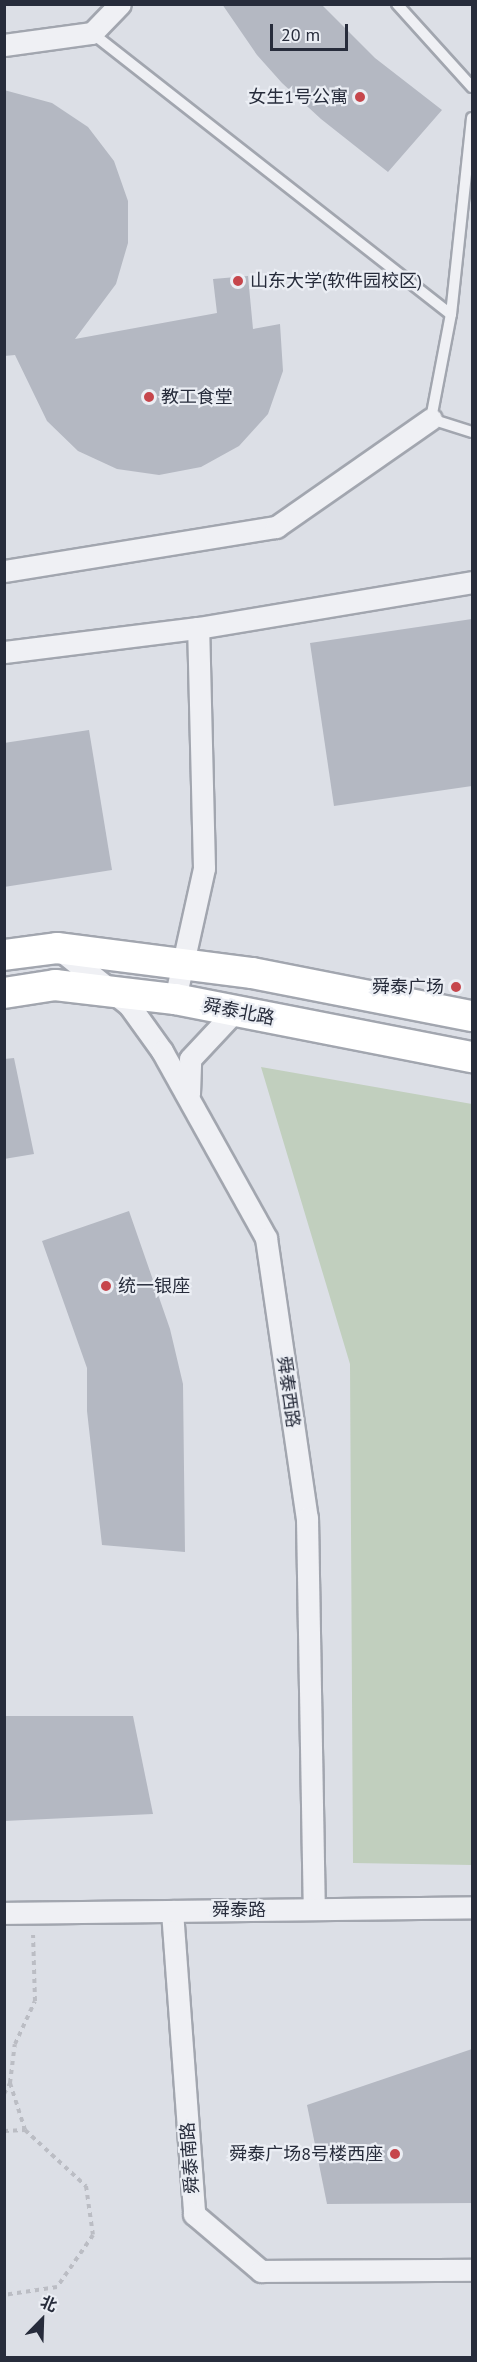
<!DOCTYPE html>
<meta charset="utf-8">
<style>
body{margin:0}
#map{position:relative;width:477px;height:2362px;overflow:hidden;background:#dcdfe6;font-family:"PT Sans","Noto Sans SC",sans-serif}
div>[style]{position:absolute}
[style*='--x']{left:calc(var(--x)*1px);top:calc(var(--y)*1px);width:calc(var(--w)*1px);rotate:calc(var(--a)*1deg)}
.green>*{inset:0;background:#c1cfbe}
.building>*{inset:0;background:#b4b8c2}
.path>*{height:4px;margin-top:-2px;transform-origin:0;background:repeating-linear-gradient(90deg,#bbbdc4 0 4.5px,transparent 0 9px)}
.roads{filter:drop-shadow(2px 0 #a2a6af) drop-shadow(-2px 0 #a2a6af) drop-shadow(0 2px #a2a6af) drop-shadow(0 -2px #a2a6af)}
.lane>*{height:10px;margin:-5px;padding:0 5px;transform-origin:5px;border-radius:5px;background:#eff0f4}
.street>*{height:21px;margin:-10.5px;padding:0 10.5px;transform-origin:10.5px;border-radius:10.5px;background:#eff0f4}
.secondary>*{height:30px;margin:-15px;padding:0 15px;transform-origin:15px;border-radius:15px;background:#fff}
.dots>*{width:16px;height:16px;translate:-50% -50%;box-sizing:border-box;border:3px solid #ebeef4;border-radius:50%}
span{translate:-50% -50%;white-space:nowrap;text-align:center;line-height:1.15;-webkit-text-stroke:4.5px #ebeef4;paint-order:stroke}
.poi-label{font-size:18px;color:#272c3b}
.right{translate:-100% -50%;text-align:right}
.left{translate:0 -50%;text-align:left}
.street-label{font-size:18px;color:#272c3b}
.frame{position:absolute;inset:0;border:6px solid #272c3b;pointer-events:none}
.north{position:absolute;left:12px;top:2290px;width:60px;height:60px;-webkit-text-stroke:4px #ebeef4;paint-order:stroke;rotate:23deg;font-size:16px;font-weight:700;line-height:24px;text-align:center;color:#272c3b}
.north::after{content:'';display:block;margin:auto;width:21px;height:27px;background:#272c3b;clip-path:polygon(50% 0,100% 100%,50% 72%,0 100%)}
.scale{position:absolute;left:270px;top:24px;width:78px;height:27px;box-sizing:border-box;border:3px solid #272c3b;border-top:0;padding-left:8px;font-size:18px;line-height:21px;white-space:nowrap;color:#272c3b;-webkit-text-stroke:4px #ebeef4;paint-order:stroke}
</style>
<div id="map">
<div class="green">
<i style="clip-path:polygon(261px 1067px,472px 1104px,472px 1865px,353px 1863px,350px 1364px)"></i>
</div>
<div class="building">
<i style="clip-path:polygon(222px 4px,321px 4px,375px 58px,442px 110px,388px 172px,321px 119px,282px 83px,257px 55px)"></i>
<i style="clip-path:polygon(4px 90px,52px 103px,88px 127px,114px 161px,128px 201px,128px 243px,116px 284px,75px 339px,217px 313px,213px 279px,248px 276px,253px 329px,280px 324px,283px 371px,268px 414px,239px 446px,201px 467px,159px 475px,117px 469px,78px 451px,47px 421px,15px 355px,4px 356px)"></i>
<i style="clip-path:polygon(472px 619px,472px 786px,334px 806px,310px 643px)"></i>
<i style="clip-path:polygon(89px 730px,112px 870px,4px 887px,4px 743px)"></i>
<i style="clip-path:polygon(14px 1058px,34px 1154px,4px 1159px,4px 1059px)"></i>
<i style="clip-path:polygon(129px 1211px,170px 1329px,183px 1384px,185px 1552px,102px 1545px,87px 1411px,87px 1368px,42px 1241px)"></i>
<i style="clip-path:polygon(4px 1716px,133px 1716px,153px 1814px,4px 1821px)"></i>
<i style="clip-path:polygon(472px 2049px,472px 2203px,327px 2204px,307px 2105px)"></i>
</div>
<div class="path">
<i style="--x:10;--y:2083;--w:39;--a:-83"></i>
<i style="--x:15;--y:2044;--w:47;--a:-65.1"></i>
<i style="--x:35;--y:2001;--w:66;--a:-91.7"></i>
<i style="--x:4;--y:2094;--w:13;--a:-61"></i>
<i style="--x:10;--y:2083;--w:49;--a:72.3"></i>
<i style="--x:4;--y:2131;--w:21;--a:-3"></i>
<i style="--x:25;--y:2130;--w:83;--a:42.6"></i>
<i style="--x:86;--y:2186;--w:49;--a:81.9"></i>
<i style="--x:93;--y:2235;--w:63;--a:124.7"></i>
<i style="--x:57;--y:2287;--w:54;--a:171.4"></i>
</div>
<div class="roads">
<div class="lane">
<i style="--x:397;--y:4;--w:112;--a:47.9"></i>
<i style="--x:92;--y:33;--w:456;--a:38.1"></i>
<i style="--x:472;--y:118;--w:197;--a:96.1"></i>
<i style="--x:451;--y:314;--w:107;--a:100.8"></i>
<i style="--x:431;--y:419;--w:43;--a:17.6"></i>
</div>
<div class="street">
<i style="--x:4;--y:45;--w:89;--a:-7.8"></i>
<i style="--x:92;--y:33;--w:40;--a:-46"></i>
<i style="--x:4;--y:571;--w:276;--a:-9.2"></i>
<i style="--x:276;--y:527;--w:189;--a:-34.9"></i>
<i style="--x:4;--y:652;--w:195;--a:-7.1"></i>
<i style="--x:198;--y:628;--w:278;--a:-9.5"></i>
<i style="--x:59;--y:949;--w:90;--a:38.7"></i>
<i style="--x:129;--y:1005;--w:57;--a:54.3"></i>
<i style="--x:162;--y:1051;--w:214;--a:60.9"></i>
<i style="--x:266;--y:1238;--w:283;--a:81.7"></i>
<i style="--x:307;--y:1518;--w:391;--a:89"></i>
<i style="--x:175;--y:999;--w:134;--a:-77.5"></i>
<i style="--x:204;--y:868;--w:240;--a:-91.4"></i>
<i style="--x:189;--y:1094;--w:35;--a:-88"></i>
<i style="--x:190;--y:1059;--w:63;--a:-46.9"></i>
<i style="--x:233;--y:1013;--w:9;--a:-6"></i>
<i style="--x:172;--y:1911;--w:304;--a:85.8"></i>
<i style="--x:194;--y:2214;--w:88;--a:40.4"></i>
<i style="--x:261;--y:2271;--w:211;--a:-0.3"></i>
<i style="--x:4;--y:1913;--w:468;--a:-0.7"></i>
</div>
<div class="secondary">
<i style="--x:4;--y:955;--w:53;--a:-7.5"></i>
<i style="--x:57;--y:948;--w:197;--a:7.3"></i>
<i style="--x:252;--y:973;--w:224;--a:11.1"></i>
<i style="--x:4;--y:993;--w:52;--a:-8.9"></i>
<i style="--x:55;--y:985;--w:121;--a:6.7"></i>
<i style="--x:175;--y:999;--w:303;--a:11.1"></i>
</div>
</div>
<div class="dots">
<i style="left:360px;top:97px;background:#c6464c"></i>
<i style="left:238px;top:281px;background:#c6464c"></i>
<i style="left:149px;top:397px;background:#c6464c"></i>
<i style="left:456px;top:987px;background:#c6464c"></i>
<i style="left:106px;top:1286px;background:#c6464c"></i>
<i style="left:395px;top:2154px;background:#c6464c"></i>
</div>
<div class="poi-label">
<span class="right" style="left:348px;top:97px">女生1号公寓</span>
<span class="left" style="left:250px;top:281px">山东大学(软件园校区)</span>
<span class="left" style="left:161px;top:397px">教工食堂</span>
<span class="right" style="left:444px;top:987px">舜泰广场</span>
<span class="left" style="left:118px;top:1286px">统一银座</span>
<span class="right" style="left:383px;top:2154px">舜泰广场8号楼西座</span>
</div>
<div class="street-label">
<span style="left:239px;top:1012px;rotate:11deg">舜泰北路</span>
<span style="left:288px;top:1392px;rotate:82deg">舜泰西路</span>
<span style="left:239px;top:1910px">舜泰路</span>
<span style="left:190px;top:2158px;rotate:-94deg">舜泰南路</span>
</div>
<div class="frame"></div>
<div class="north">北</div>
<div class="scale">20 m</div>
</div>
